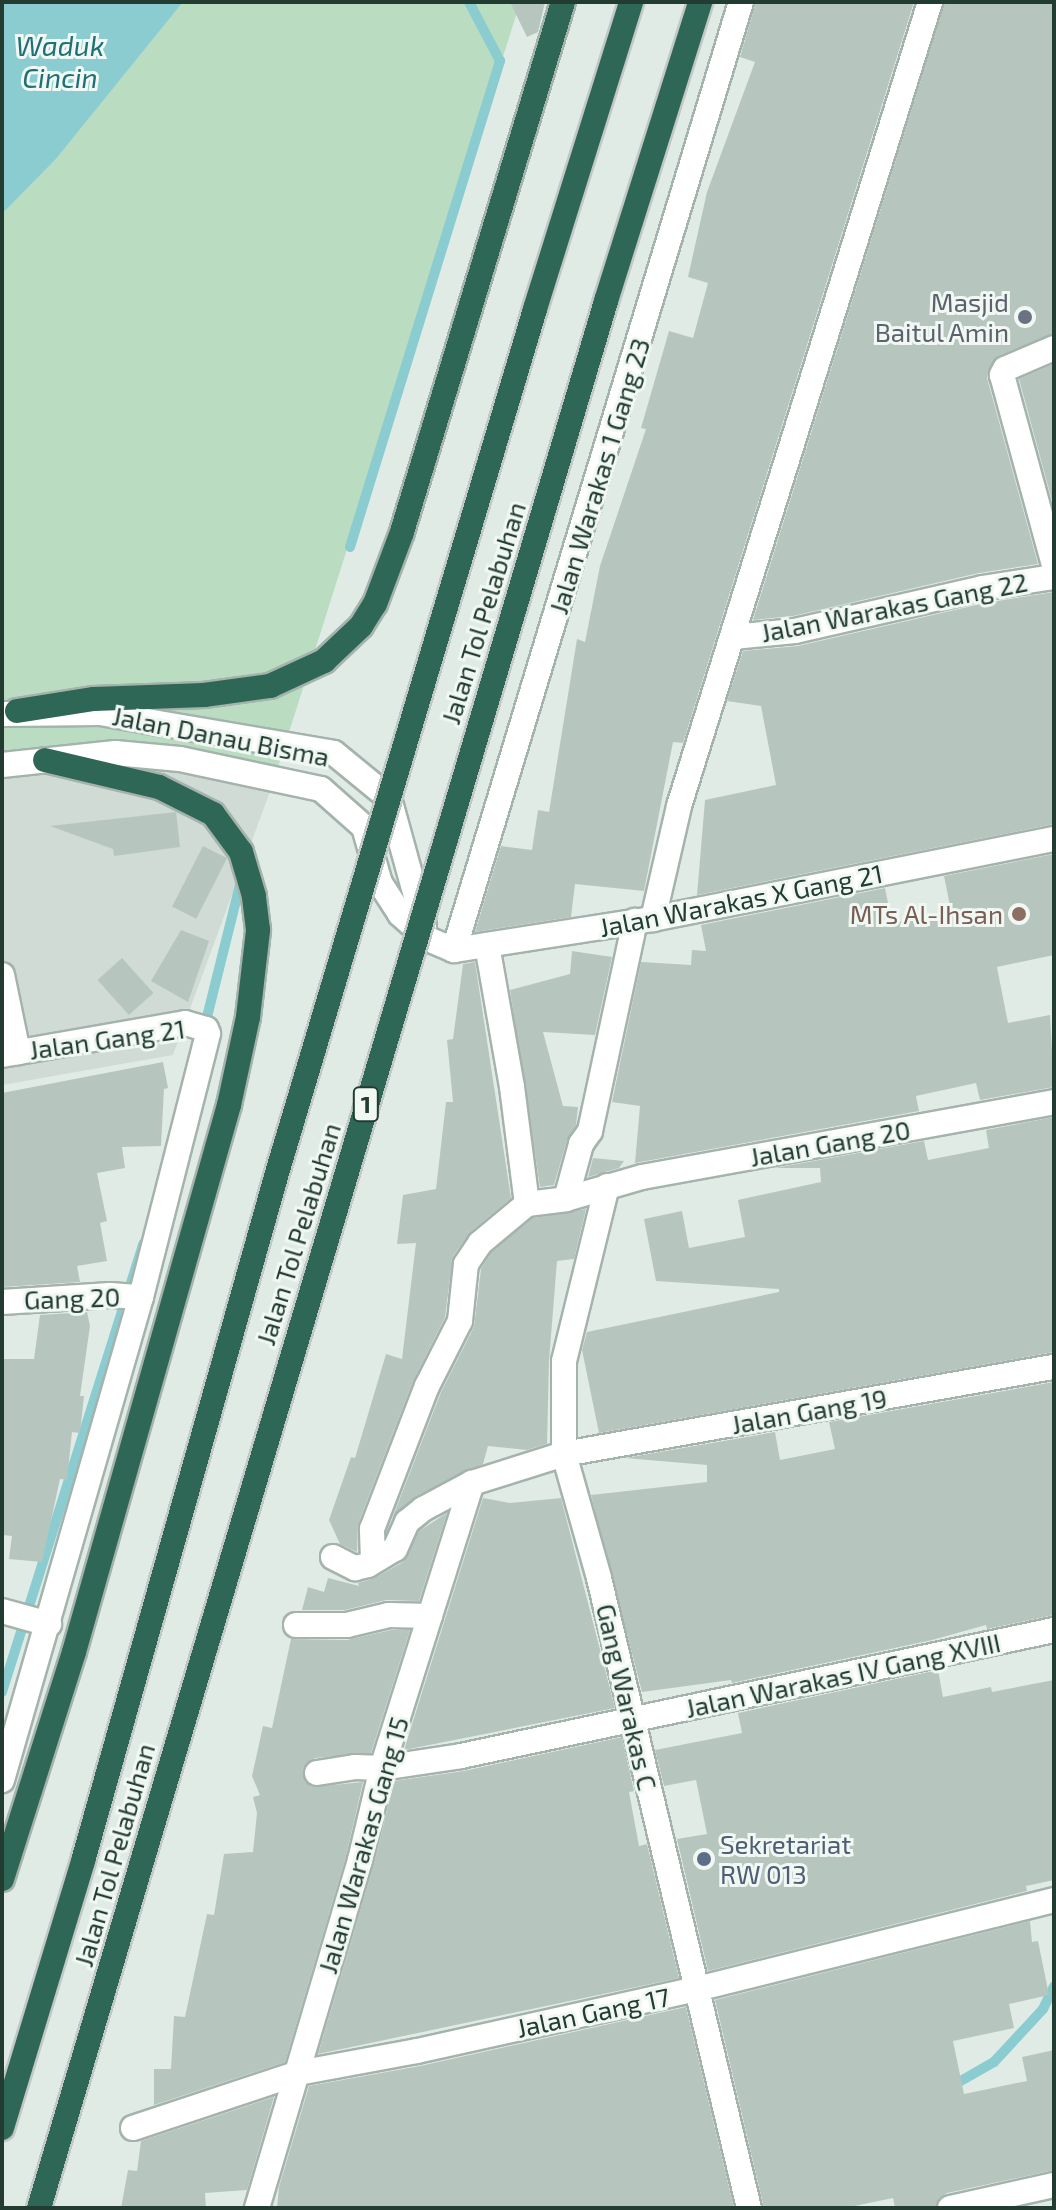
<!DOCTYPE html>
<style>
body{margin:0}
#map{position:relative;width:1056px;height:2210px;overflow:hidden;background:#e1ebe6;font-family:"Exo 2",sans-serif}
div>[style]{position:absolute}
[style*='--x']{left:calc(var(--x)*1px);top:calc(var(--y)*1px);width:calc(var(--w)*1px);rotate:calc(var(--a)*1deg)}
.built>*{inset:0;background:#cfdbd4}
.green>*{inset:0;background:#badcc0}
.water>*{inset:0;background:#8acccf}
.stream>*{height:10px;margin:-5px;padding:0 5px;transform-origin:5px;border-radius:5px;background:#8acccf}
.building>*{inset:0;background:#b6c6be;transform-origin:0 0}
.roads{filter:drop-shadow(2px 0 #a4b3ac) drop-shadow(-2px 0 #a4b3ac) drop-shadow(0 2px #a4b3ac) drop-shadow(0 -2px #a4b3ac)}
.street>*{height:24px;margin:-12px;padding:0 12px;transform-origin:12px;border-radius:12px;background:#fff}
.secondary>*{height:24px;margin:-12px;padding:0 12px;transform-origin:12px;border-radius:12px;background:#fff}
.highway>*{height:24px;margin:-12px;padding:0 12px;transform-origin:12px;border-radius:12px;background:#2e6755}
.bridges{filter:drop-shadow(2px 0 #c1c8c6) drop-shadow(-2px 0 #c1c8c6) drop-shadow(0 2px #c1c8c6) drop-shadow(0 -2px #c1c8c6)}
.highway-bridge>*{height:24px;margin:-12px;padding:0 12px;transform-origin:12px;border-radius:12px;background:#2e6755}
.dots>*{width:22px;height:22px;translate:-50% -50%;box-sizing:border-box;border:4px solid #f1f8f4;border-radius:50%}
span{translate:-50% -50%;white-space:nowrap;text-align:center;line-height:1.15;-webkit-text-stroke:6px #f1f8f4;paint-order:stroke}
.shield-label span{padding:2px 6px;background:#f1f8f4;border:2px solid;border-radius:6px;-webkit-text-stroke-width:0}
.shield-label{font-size:24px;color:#223c32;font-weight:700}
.worship-label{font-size:26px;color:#5b616d}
.right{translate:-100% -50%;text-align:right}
.street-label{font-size:26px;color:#223c32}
.education-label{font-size:26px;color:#785e54}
.service-label{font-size:26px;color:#4e5e75}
.left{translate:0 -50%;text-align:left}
.water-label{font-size:28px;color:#1d7176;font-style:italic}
.frame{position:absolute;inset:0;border:4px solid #223c32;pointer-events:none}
</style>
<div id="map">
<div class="built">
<i style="clip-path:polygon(56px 763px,169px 771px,272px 786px,173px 1055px,2px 1085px,2px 769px)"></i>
</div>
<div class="green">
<i style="clip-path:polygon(183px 2px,516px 2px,519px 6px,272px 786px,171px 767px,56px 763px,2px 769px,2px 214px,56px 159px)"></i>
</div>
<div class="water">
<i style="clip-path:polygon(2px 2px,183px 2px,56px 159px,2px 214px)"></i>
</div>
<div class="stream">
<i style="--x:350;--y:547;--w:509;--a:-72.85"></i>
<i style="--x:500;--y:61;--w:67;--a:-117.7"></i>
<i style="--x:204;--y:1029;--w:157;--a:-76"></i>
<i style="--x:2;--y:1692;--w:470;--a:-72.5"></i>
<i style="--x:952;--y:2086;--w:48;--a:-29.7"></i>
<i style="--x:994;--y:2062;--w:72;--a:-47.2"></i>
<i style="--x:1043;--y:2009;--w:25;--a:-64"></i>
</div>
<div class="building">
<i style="clip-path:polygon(510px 2px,545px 2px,538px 32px,527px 37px)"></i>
<i style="clip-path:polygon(756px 2px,914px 2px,683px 743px,673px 742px,644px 891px,575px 884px,571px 917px,475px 932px,501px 846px,532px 850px,538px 810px,549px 812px,577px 639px,585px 642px,600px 566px,646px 429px,641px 428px,669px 331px,693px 338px,708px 283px,688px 277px,707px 192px,755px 62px,740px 57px)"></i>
<i style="clip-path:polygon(945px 2px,1054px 2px,1054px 333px,998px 356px,989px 368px,987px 378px,1038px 564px,979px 573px,793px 616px,753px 620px)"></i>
<i style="clip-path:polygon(1054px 364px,1054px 508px,1019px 379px)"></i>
<i style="clip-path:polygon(1054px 592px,1054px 824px,697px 895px,705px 800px,776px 785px,761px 706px,727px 701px,743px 651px,798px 646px,985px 603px)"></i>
<i style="clip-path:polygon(176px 812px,180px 847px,114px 856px,113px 849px,50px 826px)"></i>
<i style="left:203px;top:846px;width:27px;height:68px;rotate:27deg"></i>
<i style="clip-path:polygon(1054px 854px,1054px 955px,997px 967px,1008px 1023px,1050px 1015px,1054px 1087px,980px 1100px,976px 1083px,916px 1096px,919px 1111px,635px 1163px,640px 1106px,612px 1102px,641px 962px,691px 965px,692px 950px,706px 951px,701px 925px,885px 888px,892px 923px,951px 911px,944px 876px)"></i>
<i style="clip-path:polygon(181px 930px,209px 941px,188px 1002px,151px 981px)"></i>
<i style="clip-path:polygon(572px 951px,612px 957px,595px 1035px,543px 1032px,563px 1106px,578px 1107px,576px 1125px,567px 1140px,554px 1185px,540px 1187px,510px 990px,570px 974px)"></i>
<i style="left:122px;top:958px;width:47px;height:33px;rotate:48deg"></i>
<i style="clip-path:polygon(475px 962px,511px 1198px,470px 1232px,453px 1256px,445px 1317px,413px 1381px,358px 1524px,357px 1552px,340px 1544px,329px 1520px,351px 1457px,355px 1458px,386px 1354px,402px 1359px,416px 1243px,397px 1244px,403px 1195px,436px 1189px,446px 1102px,453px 1102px,447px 1040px,453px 1039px,463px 964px)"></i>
<i style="clip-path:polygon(163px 1062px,168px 1088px,164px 1089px,161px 1146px,122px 1147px,125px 1168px,97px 1173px,107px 1221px,100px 1223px,107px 1261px,77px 1266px,80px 1282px,2px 1287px,2px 1093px)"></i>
<i style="clip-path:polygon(1054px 1117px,1054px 1352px,599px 1433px,582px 1350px,587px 1332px,779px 1292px,779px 1289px,656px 1281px,644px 1219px,682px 1211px,689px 1248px,745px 1237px,738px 1200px,821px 1182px,820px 1168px,775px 1168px,924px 1141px,928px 1160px,989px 1148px,986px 1130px)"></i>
<i style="clip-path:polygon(593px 1158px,624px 1161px,619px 1168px,588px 1177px)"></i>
<i style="clip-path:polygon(586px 1209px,574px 1259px,557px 1261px,549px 1361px,547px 1444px,527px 1450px,488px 1446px,483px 1464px,416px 1496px,392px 1519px,441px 1392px,474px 1327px,481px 1269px,491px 1253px,533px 1218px)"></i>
<i style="clip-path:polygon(87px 1312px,90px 1326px,80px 1396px,84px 1396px,80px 1433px,72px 1432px,67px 1480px,60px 1479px,42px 1562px,9px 1559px,12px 1536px,2px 1535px,2px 1359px,34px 1359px,40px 1315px)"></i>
<i style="clip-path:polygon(1054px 1382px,1054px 1615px,987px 1629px,986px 1625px,932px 1640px,732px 1683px,731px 1680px,642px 1692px,591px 1495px,707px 1482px,707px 1465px,625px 1458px,775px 1432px,780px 1460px,835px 1449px,829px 1422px)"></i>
<i style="clip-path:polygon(483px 1498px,510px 1503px,561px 1498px,615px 1708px,404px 1750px)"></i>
<i style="clip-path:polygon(447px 1513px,419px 1601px,386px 1600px,345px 1610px,302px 1610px,308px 1587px,324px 1592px,328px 1578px,359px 1586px,358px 1583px,375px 1578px,403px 1562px,419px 1531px)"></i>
<i style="clip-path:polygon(391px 1630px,410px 1630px,371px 1753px,315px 1758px,303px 1768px,305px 1782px,312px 1787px,363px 1782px,346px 1856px,285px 2062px,154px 2105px,154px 2069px,171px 2069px,174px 2016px,185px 2017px,207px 1914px,214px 1915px,224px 1854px,253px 1852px,257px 1813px,253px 1797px,260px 1795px,252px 1776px,263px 1726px,272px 1728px,291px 1639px,347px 1640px)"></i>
<i style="clip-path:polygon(938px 1670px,943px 1697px,991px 1687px,992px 1692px,1054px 1680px,1054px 1880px,1026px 1886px,1027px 1891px,708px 1971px,677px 1839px,707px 1834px,696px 1780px,664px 1786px,655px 1750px,742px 1733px,738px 1713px)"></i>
<i style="clip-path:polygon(622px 1737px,634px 1791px,629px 1792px,639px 1846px,647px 1844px,679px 1978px,318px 2054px,374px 1864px,394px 1781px,464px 1771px)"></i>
<i style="clip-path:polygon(1030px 1921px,1032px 1942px,1038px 1941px,1049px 1995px,1009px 2004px,1014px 2028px,953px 2041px,964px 2094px,1027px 2081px,1022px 2057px,1054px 2050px,1054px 2170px,947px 2193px,939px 2198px,935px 2208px,895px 2208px,893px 2198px,845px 2208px,764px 2208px,715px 2000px)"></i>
<i style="clip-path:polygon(686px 2007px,734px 2208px,277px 2208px,279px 2187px,309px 2086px,420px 2066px)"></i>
<i style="clip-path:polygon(274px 2097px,247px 2190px,205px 2193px,206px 2208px,121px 2208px,128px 2170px,137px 2171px,141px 2141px)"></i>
</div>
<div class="roads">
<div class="street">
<i style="--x:1054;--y:348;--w:53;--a:156.8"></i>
<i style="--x:1005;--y:369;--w:7;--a:117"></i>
<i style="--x:1002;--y:375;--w:197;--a:74.7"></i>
<i style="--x:733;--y:637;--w:62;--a:-5.5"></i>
<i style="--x:795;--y:631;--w:192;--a:-12.9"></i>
<i style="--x:982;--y:588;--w:73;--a:-8.7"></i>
<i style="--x:653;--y:919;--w:116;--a:-77"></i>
<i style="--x:679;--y:806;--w:842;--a:-72.66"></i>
<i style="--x:487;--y:945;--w:144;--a:80"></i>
<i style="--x:512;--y:1087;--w:118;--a:82.7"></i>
<i style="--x:527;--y:1204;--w:39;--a:-7"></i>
<i style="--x:566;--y:1199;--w:79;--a:-16.1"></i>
<i style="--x:642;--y:1177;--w:419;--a:-10.3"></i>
<i style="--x:454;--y:950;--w:990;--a:-73.16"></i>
<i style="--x:2;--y:975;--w:79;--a:78.3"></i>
<i style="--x:2;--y:1055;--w:186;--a:-9.9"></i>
<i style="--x:185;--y:1023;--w:22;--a:16"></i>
<i style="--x:206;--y:1029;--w:5;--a:68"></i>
<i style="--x:208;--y:1034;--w:271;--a:104.3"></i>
<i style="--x:141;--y:1297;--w:503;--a:106.06"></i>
<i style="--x:607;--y:1186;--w:180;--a:103.8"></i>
<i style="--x:564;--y:1361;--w:93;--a:90"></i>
<i style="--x:564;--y:1454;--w:129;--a:74.2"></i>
<i style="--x:599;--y:1578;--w:648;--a:76.61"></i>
<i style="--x:566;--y:1199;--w:57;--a:-74.7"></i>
<i style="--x:581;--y:1144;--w:16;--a:-55"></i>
<i style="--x:590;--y:1131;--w:215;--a:-77.9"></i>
<i style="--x:2;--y:1302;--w:108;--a:-3.7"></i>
<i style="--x:110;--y:1295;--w:31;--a:4"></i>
<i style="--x:333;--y:1557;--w:25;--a:27"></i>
<i style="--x:355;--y:1568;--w:13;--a:-13"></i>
<i style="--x:368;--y:1565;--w:31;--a:-31"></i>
<i style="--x:395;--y:1549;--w:30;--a:-66"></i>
<i style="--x:407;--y:1522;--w:21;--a:-39"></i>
<i style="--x:423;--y:1509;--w:55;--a:-28"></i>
<i style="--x:472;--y:1483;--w:96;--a:-17.5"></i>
<i style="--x:564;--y:1454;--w:498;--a:-10.1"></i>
<i style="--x:373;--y:1560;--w:31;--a:-92"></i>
<i style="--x:372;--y:1529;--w:153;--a:-69"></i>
<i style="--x:427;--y:1386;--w:73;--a:-63.1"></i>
<i style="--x:460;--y:1321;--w:57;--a:-84"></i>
<i style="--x:466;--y:1264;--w:25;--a:-56"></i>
<i style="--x:480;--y:1243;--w:61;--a:-39.7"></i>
<i style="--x:2;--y:1611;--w:49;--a:15.5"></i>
<i style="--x:296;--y:1625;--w:51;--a:0"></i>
<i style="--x:347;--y:1625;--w:43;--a:-13.4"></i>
<i style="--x:389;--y:1615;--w:41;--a:1.4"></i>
<i style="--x:317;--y:1773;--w:38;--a:-9"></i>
<i style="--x:355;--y:1767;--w:27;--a:2"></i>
<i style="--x:382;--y:1768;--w:80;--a:-8.6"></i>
<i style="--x:461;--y:1756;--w:606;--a:-12"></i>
<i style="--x:133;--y:2128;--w:174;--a:-18.4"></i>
<i style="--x:298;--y:2073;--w:121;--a:-10.5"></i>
<i style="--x:417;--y:2051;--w:287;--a:-12.5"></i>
<i style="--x:697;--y:1989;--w:368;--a:-14"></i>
<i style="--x:257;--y:2208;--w:363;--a:-73.5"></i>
<i style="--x:360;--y:1860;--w:95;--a:-76.6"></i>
<i style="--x:382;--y:1768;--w:299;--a:-72.5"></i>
<i style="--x:950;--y:2208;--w:107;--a:-12.5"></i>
</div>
<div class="secondary">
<i style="--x:2;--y:714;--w:98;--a:-0.6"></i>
<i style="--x:100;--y:713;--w:237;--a:9.7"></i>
<i style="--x:334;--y:753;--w:71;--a:39.3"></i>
<i style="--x:389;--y:798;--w:132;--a:74.6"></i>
<i style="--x:2;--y:765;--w:114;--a:-6.1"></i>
<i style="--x:115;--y:753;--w:65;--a:5.3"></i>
<i style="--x:180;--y:759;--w:144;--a:12"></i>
<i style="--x:321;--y:789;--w:57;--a:41.5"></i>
<i style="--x:364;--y:827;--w:58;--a:74.1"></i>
<i style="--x:380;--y:883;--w:37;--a:57"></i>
<i style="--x:400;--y:914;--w:38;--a:42"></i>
<i style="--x:428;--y:939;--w:28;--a:23"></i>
<i style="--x:454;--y:950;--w:201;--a:-8.9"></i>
<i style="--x:653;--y:919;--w:409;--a:-11.3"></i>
</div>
<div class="highway">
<i style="--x:17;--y:711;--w:78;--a:-8.9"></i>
<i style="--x:94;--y:699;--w:110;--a:-2.1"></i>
<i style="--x:204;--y:695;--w:67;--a:-7.8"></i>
<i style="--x:270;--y:686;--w:60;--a:-24.8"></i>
<i style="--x:324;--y:661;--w:51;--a:-43.4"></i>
<i style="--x:361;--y:626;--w:26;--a:-58"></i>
<i style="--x:375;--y:604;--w:77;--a:-69.4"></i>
<i style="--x:402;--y:532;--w:554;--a:-73.1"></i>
<i style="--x:2;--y:1879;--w:238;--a:-72.4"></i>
<i style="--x:74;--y:1652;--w:569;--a:-74.18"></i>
<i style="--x:229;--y:1105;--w:90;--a:-77.8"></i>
<i style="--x:248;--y:1017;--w:88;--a:-83.4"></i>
<i style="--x:258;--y:930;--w:34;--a:-97"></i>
<i style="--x:254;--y:896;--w:46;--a:-106.5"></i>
<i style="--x:241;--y:852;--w:47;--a:-126.4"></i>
<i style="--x:213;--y:814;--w:60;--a:-153.4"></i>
<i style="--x:159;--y:787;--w:117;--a:-166.7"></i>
</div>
</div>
<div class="bridges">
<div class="highway-bridge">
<i style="--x:2;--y:2128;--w:279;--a:-73.1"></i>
<i style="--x:83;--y:1861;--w:715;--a:-74.25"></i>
<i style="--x:277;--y:1173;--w:902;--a:-73.37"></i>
<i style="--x:535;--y:309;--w:322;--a:-72.6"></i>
<i style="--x:39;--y:2208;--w:1990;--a:-73.44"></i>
<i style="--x:606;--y:301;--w:313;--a:-72.5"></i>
</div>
</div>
<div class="dots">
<i style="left:1025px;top:317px;background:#6b7280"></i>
<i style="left:1019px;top:914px;background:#8d6e63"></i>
<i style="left:704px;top:1859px;background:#5c6f8a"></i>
</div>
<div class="shield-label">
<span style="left:366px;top:1104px">1</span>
</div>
<div class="worship-label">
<span class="right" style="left:1009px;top:317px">Masjid<br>Baitul Amin</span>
</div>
<div class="street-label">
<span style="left:599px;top:476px;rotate:-73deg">Jalan Warakas 1 Gang 23</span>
<span style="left:894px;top:607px;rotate:-11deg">Jalan Warakas Gang 22</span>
<span style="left:483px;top:613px;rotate:-73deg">Jalan Tol Pelabuhan</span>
<span style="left:221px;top:736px;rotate:11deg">Jalan Danau Bisma</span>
<span style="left:741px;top:900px;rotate:-11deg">Jalan Warakas X Gang 21</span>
<span style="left:107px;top:1039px;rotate:-8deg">Jalan Gang 21</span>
<span style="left:830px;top:1143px;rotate:-10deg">Jalan Gang 20</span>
<span style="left:298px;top:1234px;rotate:-73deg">Jalan Tol Pelabuhan</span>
<span style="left:72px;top:1298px;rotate:-2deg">Gang 20</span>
<span style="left:809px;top:1411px;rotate:-10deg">Jalan Gang 19</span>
<span style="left:843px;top:1675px;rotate:-12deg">Jalan Warakas IV Gang XVIII</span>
<span style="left:627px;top:1697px;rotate:77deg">Gang Warakas C</span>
<span style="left:363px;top:1845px;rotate:-74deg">Jalan Warakas Gang 15</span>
<span style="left:114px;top:1855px;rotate:-74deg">Jalan Tol Pelabuhan</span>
<span style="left:593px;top:2012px;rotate:-12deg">Jalan Gang 17</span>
</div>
<div class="education-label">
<span class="right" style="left:1003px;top:914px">MTs Al-Ihsan</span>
</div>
<div class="service-label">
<span class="left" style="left:720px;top:1859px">Sekretariat<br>RW 013</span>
</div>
<div class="water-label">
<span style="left:60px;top:61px">Waduk<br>Cincin</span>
</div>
<div class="frame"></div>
</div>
